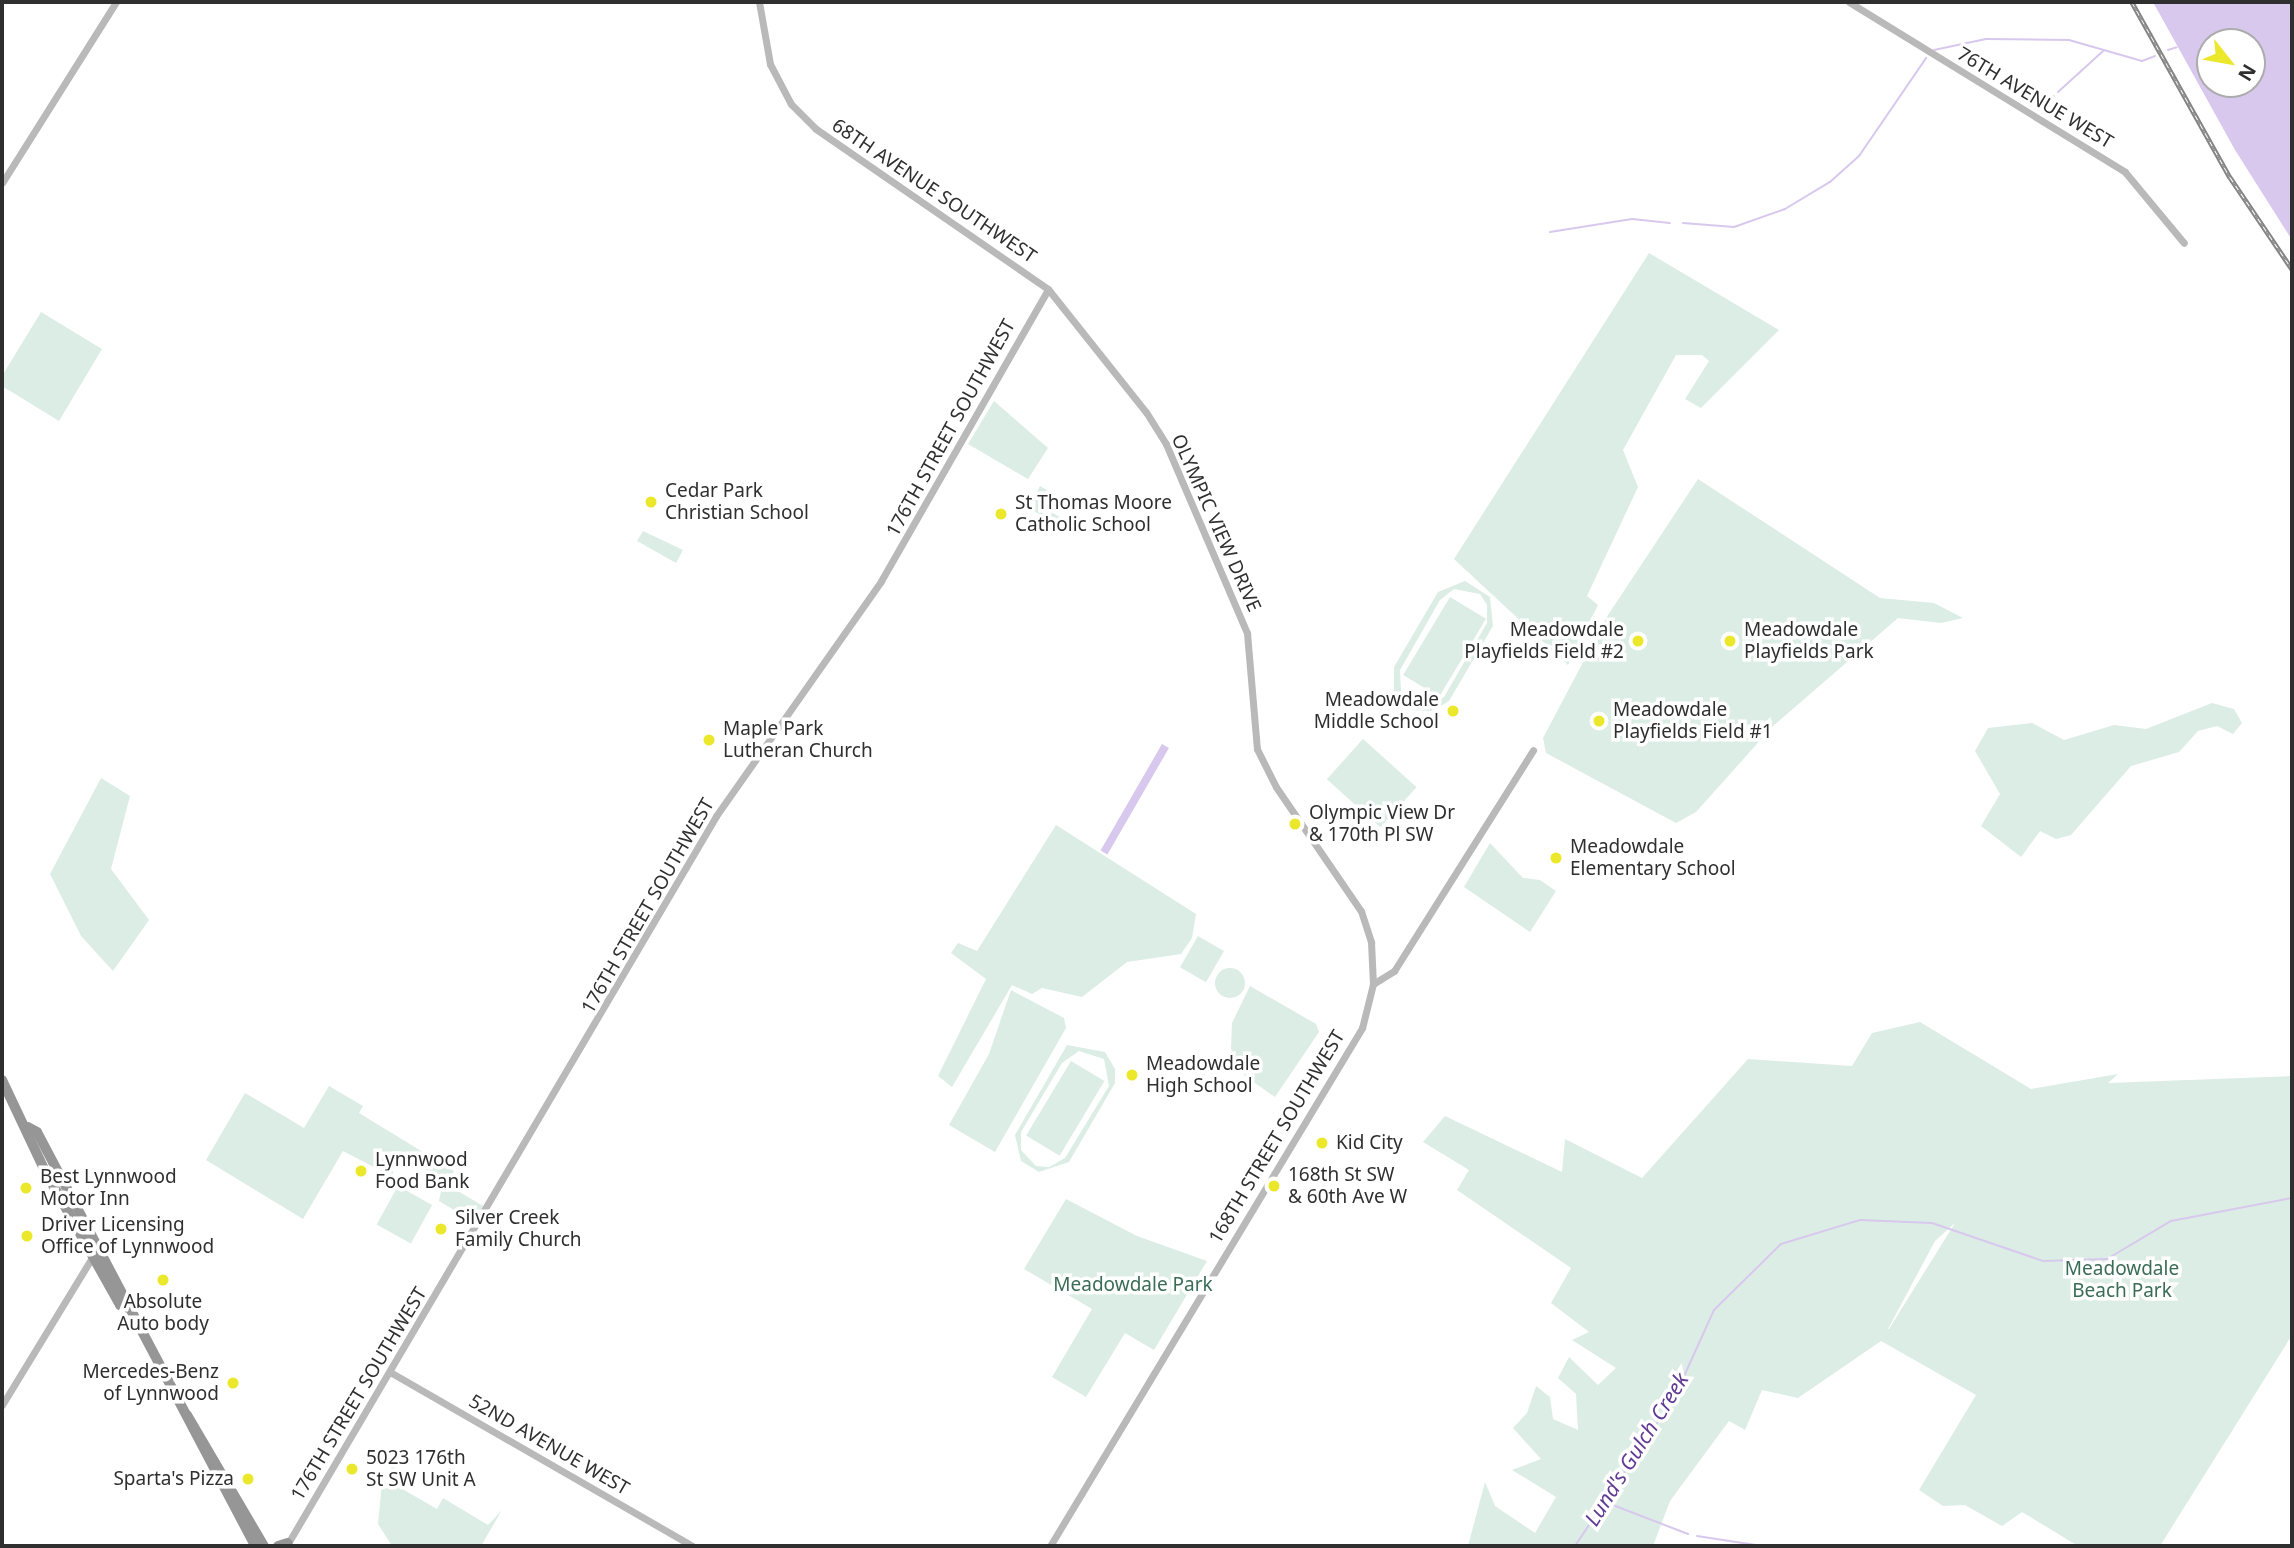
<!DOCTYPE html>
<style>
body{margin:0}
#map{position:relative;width:2294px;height:1548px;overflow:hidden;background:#fff;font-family:"Noto Sans",sans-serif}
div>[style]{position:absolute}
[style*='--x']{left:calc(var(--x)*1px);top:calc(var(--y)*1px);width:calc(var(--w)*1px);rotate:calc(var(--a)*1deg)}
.green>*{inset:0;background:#dcede5;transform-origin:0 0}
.round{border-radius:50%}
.water>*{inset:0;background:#d8c8ed;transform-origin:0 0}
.stream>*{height:2px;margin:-1px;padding:0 1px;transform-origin:1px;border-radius:1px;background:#d8c8ed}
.secondary>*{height:7px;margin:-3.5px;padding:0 3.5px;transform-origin:3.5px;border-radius:3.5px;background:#b9b9b9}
.highway>*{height:10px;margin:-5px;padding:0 5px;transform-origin:5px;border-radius:5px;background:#969696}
.rail>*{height:4.5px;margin-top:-2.25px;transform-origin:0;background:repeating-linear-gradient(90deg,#fff 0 5px,#848484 0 10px);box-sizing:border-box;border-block:2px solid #848484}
.dots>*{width:19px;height:19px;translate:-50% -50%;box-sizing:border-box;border:4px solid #fff;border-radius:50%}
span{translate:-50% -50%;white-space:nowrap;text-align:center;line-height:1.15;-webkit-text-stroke:7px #fff;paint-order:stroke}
.street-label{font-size:19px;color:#2f2f2f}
.poi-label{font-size:19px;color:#2f2f2f}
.left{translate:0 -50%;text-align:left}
.right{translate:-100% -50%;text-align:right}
.park-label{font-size:19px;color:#3a6c58}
.water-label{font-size:21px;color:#613a94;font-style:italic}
.frame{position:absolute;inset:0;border:4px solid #2f2f2f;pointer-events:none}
.north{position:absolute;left:2196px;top:28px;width:70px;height:70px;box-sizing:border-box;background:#fff;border:2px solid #acacac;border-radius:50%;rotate:121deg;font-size:19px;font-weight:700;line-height:28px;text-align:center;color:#2f2f2f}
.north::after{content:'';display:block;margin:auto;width:24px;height:32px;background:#ebe72b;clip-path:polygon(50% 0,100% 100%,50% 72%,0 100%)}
</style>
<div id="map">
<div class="green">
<i style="clip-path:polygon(1649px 253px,1779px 330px,1701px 408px,1685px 399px,1709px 361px,1702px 355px,1676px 355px,1623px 450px,1638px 487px,1587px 596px,1598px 605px,1568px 665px,1454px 559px)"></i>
<i style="clip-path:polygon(41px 312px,102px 349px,59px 421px,2px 386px,2px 376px)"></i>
<i style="clip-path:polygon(994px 401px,1048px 448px,1028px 479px,968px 444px)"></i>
<i style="clip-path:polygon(1698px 479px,1880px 598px,1934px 603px,1963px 618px,1941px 623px,1898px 618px,1773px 726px,1696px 812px,1676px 823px,1546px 753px,1543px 738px,1608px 615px)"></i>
<i style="clip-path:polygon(1040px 486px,1054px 494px,1046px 509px,1070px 523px,1066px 529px,1028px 508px)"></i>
<i style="clip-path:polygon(643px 531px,683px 550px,676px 563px,637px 541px)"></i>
<i style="clip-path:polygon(evenodd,1465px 581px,1490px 597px,1493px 626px,1449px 701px,1432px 711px,1412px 710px,1394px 692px,1394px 667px,1438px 592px,1465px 581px,1454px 589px,1480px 594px,1487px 605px,1487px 623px,1444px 697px,1432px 704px,1414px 704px,1401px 692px,1400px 670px,1440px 600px,1454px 589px)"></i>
<i style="left:1450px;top:597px;width:42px;height:91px;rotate:31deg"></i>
<i style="clip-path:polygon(2212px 703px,2234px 709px,2242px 723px,2233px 734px,2217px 726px,2198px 731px,2179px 752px,2131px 766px,2071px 835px,2056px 839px,2040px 831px,2021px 857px,1981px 826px,2000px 794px,1975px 751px,1988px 728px,2032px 723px,2064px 740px,2114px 725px,2146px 729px)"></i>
<i style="left:1363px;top:739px;width:72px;height:54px;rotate:42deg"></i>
<i style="clip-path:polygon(101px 778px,130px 796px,111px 869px,149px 920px,113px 971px,81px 936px,50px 874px)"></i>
<i style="clip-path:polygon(1056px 825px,1196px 914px,1192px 938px,1181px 954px,1127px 962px,1082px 997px,1042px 988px,1032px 994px,1012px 985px,952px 1087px,938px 1076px,986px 979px,951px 953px,958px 943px,977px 951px)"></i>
<i style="clip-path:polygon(1490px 843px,1523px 878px,1540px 880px,1556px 891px,1530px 932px,1464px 887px)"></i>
<i style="left:1198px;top:936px;width:30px;height:36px;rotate:30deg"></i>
<i class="round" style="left:1215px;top:968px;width:30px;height:30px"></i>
<i style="clip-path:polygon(1250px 986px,1316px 1024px,1319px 1032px,1275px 1097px,1245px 1076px,1231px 1049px,1232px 1023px)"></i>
<i style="clip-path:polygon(1011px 990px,1064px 1018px,1066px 1028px,995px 1152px,949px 1125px,989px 1054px)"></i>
<i style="clip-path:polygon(evenodd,1920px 1022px,2031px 1089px,2118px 1074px,2108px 1083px,2292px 1076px,2292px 1335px,2160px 1546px,2078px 1546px,2022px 1512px,2002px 1526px,1965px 1505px,1943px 1506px,1919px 1490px,1976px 1395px,1881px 1341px,1798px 1398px,1762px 1390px,1745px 1430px,1729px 1421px,1670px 1501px,1653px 1546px,1468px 1546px,1485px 1482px,1495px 1506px,1535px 1533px,1556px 1497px,1512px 1470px,1541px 1459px,1513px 1428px,1527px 1413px,1536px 1386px,1550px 1397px,1553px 1419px,1578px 1430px,1576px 1394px,1558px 1378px,1569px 1357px,1598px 1385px,1616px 1368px,1572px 1340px,1589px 1332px,1551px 1303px,1571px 1268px,1457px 1190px,1469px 1170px,1423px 1142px,1445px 1116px,1562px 1172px,1565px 1139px,1642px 1178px,1748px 1059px,1852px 1066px,1872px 1033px,1920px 1022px,1955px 1223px,1889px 1329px,1888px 1329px,1935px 1241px,1955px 1223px)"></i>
<i style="clip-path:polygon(evenodd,1067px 1045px,1105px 1052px,1115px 1069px,1115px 1083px,1069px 1162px,1039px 1172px,1021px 1161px,1015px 1135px,1067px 1045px,1079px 1051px,1104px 1059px,1109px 1086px,1065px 1158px,1049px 1167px,1036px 1166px,1021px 1150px,1021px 1132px,1062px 1063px,1079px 1051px)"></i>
<i style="left:1071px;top:1061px;width:39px;height:87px;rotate:31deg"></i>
<i style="clip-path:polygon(329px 1086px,363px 1106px,359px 1113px,454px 1171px,446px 1184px,483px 1206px,474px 1222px,439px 1201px,441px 1191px,421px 1165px,406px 1161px,393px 1169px,393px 1177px,343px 1151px,303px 1219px,206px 1160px,245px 1093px,304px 1128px)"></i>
<i style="left:398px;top:1186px;width:39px;height:44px;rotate:29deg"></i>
<i style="clip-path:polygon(1066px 1199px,1137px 1236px,1207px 1261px,1154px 1350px,1125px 1333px,1086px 1397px,1052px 1377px,1092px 1309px,1024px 1269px)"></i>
<i style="clip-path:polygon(394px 1464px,404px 1490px,437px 1509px,443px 1498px,488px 1525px,502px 1510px,481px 1546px,392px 1546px,378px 1524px,382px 1482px)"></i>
</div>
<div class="water">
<i style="clip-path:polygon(evenodd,2153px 2px,2292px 2px,2292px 240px,2235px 150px,2153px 2px,2210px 42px,2252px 42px,2252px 84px,2210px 84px,2210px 42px)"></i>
<i style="left:1162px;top:744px;width:8px;height:123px;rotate:30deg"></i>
</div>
<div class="stream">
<i style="--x:1934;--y:50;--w:53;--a:-11.9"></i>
<i style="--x:1986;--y:39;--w:83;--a:0.7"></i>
<i style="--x:2069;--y:40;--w:76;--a:16"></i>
<i style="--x:2142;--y:61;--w:14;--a:-21"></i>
<i style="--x:2168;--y:50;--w:9;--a:-18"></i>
<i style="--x:2058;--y:92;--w:61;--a:-42.3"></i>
<i style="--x:2041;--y:109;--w:18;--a:-45"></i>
<i style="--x:1683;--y:223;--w:51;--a:4.5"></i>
<i style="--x:1734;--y:227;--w:54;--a:-19.4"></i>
<i style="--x:1785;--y:209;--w:52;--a:-31"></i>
<i style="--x:1830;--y:182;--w:39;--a:-42"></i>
<i style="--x:1859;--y:156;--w:119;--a:-55.6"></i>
<i style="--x:1550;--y:232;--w:83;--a:-9"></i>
<i style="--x:1632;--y:219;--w:38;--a:6"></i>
<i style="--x:1605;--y:1502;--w:89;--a:21.1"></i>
<i style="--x:1697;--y:1536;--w:66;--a:8.7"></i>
<i style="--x:1575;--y:1546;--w:180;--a:-56.3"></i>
<i style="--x:1675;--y:1396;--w:94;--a:-65.6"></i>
<i style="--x:1714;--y:1310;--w:94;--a:-44.6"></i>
<i style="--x:1781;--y:1244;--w:83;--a:-16.9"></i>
<i style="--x:1860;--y:1220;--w:72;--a:2.4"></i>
<i style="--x:1932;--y:1223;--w:117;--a:18.9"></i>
<i style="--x:2043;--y:1261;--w:64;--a:-1.8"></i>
<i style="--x:2107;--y:1259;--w:74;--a:-30.7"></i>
<i style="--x:2171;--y:1221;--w:123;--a:-10.8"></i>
</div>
<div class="secondary">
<i style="--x:759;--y:2;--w:63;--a:79.9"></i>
<i style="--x:770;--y:64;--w:45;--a:62.3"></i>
<i style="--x:791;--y:104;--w:35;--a:45"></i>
<i style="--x:816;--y:129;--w:282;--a:34.6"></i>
<i style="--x:1048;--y:289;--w:157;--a:51.5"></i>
<i style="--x:1146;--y:412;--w:38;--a:58"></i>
<i style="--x:1166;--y:444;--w:206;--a:66.8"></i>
<i style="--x:1247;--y:633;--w:116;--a:85.1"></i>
<i style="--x:1257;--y:749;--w:42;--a:63.4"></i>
<i style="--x:1276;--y:787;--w:150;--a:55.6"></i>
<i style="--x:1361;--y:911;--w:33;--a:72"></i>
<i style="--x:1371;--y:942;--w:42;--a:87.3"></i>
<i style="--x:1373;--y:984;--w:45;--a:104"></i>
<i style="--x:1362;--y:1028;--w:605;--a:121.06"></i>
<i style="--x:1849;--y:2;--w:324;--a:31.6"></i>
<i style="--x:2125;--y:172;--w:92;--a:50.3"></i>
<i style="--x:2;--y:183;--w:214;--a:-57.8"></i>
<i style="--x:1373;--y:984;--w:25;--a:-32"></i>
<i style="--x:1394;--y:971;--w:261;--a:-57.8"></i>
<i style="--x:390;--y:1372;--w:349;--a:29.9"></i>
<i style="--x:2;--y:1405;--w:175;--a:-58.6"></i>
<i style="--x:287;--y:1545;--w:846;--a:-59.52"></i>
<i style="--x:716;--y:816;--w:287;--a:-54.9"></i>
<i style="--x:881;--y:581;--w:336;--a:-60.2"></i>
</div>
<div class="highway">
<i style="--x:2;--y:1080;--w:98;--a:64.7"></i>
<i style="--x:44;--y:1169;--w:156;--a:60.8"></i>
<i style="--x:120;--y:1305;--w:8;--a:23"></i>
<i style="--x:28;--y:1127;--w:10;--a:29"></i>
<i style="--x:37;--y:1132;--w:468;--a:62.2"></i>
<i style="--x:187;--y:1415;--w:152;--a:59.6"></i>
<i style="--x:278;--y:1546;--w:10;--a:-17"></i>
</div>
<div class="rail">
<i style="--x:2132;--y:2;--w:201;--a:60.8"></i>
<i style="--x:2230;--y:177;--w:111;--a:56"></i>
</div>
<div class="dots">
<i style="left:651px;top:502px;background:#ebe72b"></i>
<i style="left:1001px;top:514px;background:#ebe72b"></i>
<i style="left:1638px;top:641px;background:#ebe72b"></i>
<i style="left:1730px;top:641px;background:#ebe72b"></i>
<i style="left:1453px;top:711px;background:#ebe72b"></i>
<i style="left:1599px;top:721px;background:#ebe72b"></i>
<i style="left:709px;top:740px;background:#ebe72b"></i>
<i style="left:1295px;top:824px;background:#ebe72b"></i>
<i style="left:1556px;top:858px;background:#ebe72b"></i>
<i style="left:1132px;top:1075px;background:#ebe72b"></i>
<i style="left:1322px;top:1143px;background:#ebe72b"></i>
<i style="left:361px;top:1171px;background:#ebe72b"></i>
<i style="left:1274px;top:1186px;background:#ebe72b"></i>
<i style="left:26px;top:1188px;background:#ebe72b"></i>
<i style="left:441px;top:1229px;background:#ebe72b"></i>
<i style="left:27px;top:1236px;background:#ebe72b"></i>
<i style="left:163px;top:1280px;background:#ebe72b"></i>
<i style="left:233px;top:1383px;background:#ebe72b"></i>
<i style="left:352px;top:1469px;background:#ebe72b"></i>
<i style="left:248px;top:1479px;background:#ebe72b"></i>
</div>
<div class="street-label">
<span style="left:2035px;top:98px;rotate:31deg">76TH AVENUE WEST</span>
<span style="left:934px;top:191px;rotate:34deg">68TH AVENUE SOUTHWEST</span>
<span style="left:951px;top:428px;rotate:-61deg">176TH STREET SOUTHWEST</span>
<span style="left:1216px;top:523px;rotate:66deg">OLYMPIC VIEW DRIVE</span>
<span style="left:648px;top:906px;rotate:-60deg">176TH STREET SOUTHWEST</span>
<span style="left:1277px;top:1137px;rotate:-59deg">168TH STREET SOUTHWEST</span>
<span style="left:359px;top:1394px;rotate:-59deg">176TH STREET SOUTHWEST</span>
<span style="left:549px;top:1445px;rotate:30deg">52ND AVENUE WEST</span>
</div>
<div class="poi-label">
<span class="left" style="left:665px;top:502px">Cedar Park<br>Christian School</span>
<span class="left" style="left:1015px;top:514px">St Thomas Moore<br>Catholic School</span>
<span class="right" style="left:1624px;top:641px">Meadowdale<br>Playfields Field #2</span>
<span class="left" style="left:1744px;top:641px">Meadowdale<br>Playfields Park</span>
<span class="right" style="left:1439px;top:711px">Meadowdale<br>Middle School</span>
<span class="left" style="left:1613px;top:721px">Meadowdale<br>Playfields Field #1</span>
<span class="left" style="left:723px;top:740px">Maple Park<br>Lutheran Church</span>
<span class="left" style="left:1309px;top:824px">Olympic View Dr<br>&amp; 170th Pl SW</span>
<span class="left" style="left:1570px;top:858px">Meadowdale<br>Elementary School</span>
<span class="left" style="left:1146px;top:1075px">Meadowdale<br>High School</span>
<span class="left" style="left:1336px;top:1143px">Kid City</span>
<span class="left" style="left:375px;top:1171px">Lynnwood<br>Food Bank</span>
<span class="left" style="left:1288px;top:1186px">168th St SW<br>&amp; 60th Ave W</span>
<span class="left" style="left:40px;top:1188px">Best Lynnwood<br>Motor Inn</span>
<span class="left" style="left:455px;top:1229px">Silver Creek<br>Family Church</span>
<span class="left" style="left:41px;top:1236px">Driver Licensing<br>Office of Lynnwood</span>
<span style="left:163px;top:1313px">Absolute<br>Auto body</span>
<span class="right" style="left:219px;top:1383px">Mercedes-Benz<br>of Lynnwood</span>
<span class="left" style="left:366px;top:1469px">5023 176th<br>St SW Unit A</span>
<span class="right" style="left:234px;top:1479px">Sparta's Pizza</span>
</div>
<div class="park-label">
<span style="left:2122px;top:1280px">Meadowdale<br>Beach Park</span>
<span style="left:1133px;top:1285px">Meadowdale Park</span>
</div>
<div class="water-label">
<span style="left:1636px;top:1449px;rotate:-58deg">Lund's Gulch Creek</span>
</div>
<div class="frame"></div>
<div class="north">N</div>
</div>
